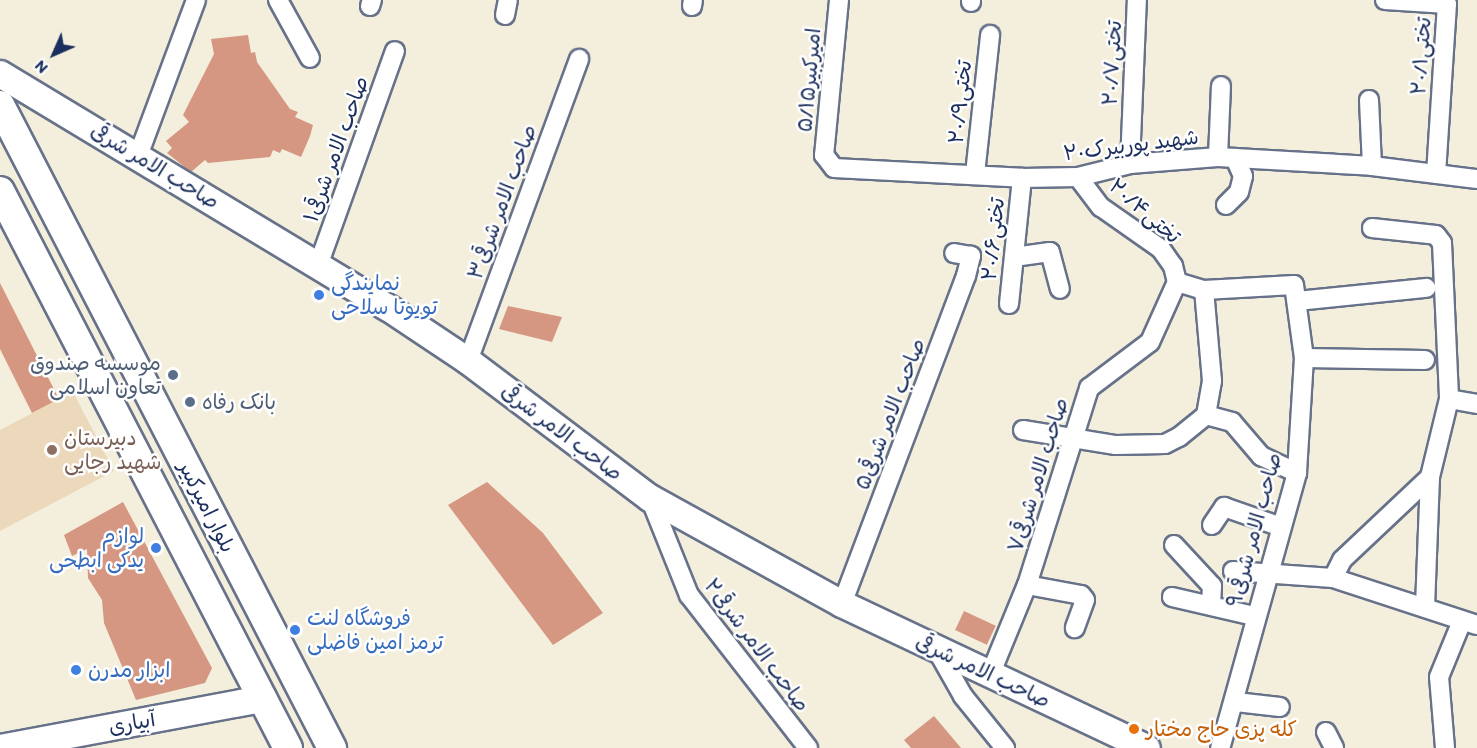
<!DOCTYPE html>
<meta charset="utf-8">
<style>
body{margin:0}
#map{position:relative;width:1477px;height:748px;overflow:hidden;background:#f3efdc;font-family:Itim,"Playpen Sans Arabic",sans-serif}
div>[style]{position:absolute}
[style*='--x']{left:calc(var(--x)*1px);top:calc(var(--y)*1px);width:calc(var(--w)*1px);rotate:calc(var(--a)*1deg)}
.built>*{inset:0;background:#ecd8ba}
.building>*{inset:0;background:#d59781;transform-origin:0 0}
.roads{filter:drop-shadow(2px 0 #67728a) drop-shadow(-2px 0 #67728a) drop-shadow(0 2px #67728a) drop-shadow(0 -2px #67728a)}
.street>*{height:18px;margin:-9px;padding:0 9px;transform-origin:9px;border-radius:9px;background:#fff}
.secondary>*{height:26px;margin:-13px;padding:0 13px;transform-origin:13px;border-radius:13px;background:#fff}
.primary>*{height:28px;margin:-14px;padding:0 14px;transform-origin:14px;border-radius:14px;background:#fff}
.dots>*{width:16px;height:16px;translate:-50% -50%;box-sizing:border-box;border:3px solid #fff;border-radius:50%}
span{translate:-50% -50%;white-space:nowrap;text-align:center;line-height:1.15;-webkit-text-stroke:5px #fff;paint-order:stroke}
.street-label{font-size:21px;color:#1b2f5e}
.shop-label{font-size:21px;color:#366cbe}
.left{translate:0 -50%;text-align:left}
.right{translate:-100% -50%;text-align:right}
.service-label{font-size:21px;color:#4e5e75}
.education-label{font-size:21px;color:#785e54}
.food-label{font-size:21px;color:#c56008}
.north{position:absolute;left:24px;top:24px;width:60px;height:60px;-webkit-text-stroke:4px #fff;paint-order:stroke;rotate:225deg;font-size:16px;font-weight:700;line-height:24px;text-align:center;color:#1b2f5e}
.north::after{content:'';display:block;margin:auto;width:21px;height:27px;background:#1b2f5e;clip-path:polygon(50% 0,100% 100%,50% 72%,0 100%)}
</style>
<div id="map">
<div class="built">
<i style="clip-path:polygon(73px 392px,114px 471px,0 531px,0 430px)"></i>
</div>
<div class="building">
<i style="clip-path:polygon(248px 35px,251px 53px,255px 52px,257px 62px,290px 109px,298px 112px,295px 117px,313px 125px,310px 136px,301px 157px,282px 149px,280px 153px,273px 150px,270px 157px,208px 163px,205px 160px,191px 172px,167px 153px,172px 148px,166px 141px,189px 122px,183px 115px,214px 54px,211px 39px)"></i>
<i style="clip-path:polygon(0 283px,59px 399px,32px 413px,0 349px)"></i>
<i style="clip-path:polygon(508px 306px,562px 317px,552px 342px,499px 329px)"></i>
<i style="clip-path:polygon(487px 482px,543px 533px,603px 613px,553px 645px,448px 505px)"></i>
<i style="clip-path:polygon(123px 502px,212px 668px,205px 683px,136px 700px,104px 623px,102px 600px,88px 578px,87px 549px,72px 556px,64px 535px)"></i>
<i style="left:964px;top:611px;width:35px;height:21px;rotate:25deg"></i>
<i style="clip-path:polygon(934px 716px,961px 748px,911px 748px,904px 740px)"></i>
</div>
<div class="roads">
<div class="street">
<i style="--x:278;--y:0;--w:66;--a:61.1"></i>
<i style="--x:839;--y:0;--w:156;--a:95.5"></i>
<i style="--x:824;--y:155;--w:16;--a:52"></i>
<i style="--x:834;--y:168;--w:188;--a:3"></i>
<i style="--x:1022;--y:178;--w:56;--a:-1"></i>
<i style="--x:1078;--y:177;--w:54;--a:-14"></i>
<i style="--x:1130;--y:164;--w:88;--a:-4.5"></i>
<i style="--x:1218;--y:157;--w:154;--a:3.3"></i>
<i style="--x:1372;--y:166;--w:106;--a:7.1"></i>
<i style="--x:1385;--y:0;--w:62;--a:3.7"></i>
<i style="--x:1447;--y:4;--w:170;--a:93.7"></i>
<i style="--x:971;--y:2;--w:2;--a:-90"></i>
<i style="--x:370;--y:6;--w:6;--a:-72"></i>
<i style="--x:692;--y:6;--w:6;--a:-81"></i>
<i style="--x:505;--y:15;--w:15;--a:-79"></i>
<i style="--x:1369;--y:100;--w:66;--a:87.4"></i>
<i style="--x:138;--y:156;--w:166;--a:-69.6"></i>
<i style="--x:1218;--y:157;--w:71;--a:-87.6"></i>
<i style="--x:1130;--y:164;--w:164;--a:-87.6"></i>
<i style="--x:975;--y:174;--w:140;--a:-83.8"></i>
<i style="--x:1078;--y:177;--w:38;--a:53"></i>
<i style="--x:1101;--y:207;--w:73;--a:35"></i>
<i style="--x:1161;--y:249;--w:21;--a:55"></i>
<i style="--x:1173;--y:266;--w:16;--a:76"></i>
<i style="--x:1226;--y:205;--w:18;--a:-45"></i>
<i style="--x:1239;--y:192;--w:16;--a:-76"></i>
<i style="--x:1243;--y:176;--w:20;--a:-114"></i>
<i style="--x:1372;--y:228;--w:64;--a:6.2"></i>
<i style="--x:1436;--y:235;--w:10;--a:53"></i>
<i style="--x:1442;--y:243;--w:156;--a:87.4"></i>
<i style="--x:1449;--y:399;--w:80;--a:103.7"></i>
<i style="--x:1430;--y:477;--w:131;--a:92.2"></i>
<i style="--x:1014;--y:257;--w:36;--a:-8"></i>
<i style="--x:1050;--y:252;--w:38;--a:75"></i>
<i style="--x:319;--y:263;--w:225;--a:-70.3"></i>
<i style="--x:1177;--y:282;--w:28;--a:17"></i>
<i style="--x:1204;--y:290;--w:90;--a:-3.2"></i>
<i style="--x:1294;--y:285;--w:74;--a:82.2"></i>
<i style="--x:1304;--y:358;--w:115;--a:93.5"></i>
<i style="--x:1297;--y:473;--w:286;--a:105.6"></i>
<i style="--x:1297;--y:301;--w:130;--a:-5.8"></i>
<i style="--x:1009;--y:304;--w:127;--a:-84.1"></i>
<i style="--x:1304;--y:358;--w:121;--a:0.9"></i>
<i style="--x:468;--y:361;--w:322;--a:-69.8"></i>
<i style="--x:1449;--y:399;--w:28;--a:10"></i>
<i style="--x:1206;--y:415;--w:27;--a:15"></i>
<i style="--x:1232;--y:422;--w:45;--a:49.5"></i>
<i style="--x:1261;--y:456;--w:40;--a:25"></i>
<i style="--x:1023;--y:430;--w:94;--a:9.2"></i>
<i style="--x:1116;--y:445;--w:49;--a:-1.2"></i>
<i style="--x:1165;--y:444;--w:16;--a:-27"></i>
<i style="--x:1179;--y:437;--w:35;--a:-39"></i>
<i style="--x:1206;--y:415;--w:35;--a:-80"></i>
<i style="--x:1212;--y:381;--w:91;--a:-95"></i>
<i style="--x:650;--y:498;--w:105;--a:68.1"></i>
<i style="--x:689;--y:595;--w:194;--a:52.1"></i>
<i style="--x:1212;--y:525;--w:22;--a:-56"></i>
<i style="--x:1224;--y:507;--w:60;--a:19.3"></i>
<i style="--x:1174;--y:545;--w:56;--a:47.2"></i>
<i style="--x:1212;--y:586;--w:18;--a:93"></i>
<i style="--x:1233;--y:571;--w:100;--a:4"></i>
<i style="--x:1333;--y:578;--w:151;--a:18.1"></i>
<i style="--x:1333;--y:578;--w:20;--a:-63"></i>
<i style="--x:1342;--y:560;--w:121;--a:-43.3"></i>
<i style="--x:1027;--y:585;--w:55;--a:10.5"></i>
<i style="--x:1081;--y:595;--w:6;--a:51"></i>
<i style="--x:1085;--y:600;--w:30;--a:110"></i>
<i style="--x:1172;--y:597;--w:84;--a:13"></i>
<i style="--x:842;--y:604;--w:351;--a:-69.3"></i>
<i style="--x:966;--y:276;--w:21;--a:-76"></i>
<i style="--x:971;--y:256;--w:17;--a:-170"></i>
<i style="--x:937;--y:650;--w:53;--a:60.5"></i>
<i style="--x:963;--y:696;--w:67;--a:51.1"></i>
<i style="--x:990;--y:675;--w:97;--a:-67.7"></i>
<i style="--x:1027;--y:585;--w:207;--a:-72.5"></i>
<i style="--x:1089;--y:388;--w:76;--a:-37"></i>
<i style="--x:1150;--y:342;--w:66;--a:-65.8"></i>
<i style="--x:1236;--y:702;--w:44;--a:6.5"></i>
<i style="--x:1326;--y:732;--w:18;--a:63"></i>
<i style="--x:1445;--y:748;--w:71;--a:-94.8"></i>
<i style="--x:1439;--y:677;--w:61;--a:-67.7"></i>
</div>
<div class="secondary">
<i style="--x:0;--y:74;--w:452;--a:31.1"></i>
<i style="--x:387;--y:307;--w:97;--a:33.7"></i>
<i style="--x:468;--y:361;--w:228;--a:37"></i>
<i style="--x:650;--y:498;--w:219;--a:28.9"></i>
<i style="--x:842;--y:604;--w:337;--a:25.3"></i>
<i style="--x:0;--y:748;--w:268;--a:-10.6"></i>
</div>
<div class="primary">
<i style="--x:0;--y:105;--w:724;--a:62.69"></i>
<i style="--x:0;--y:191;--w:627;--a:62.66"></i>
</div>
</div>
<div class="dots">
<i style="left:319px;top:295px;background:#3f7fe0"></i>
<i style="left:173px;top:375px;background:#5c6f8a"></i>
<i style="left:190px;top:402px;background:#5c6f8a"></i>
<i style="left:52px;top:450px;background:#8d6e63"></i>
<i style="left:156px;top:548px;background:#3f7fe0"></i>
<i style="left:295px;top:630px;background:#3f7fe0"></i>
<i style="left:76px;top:670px;background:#3f7fe0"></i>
<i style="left:1134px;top:729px;background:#e8710a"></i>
</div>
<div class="street-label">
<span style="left:1421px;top:56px;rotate:-86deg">تختی۲۰/۱</span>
<span style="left:1112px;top:63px;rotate:-87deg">تختی۲۰/۷</span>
<span style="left:809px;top:80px;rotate:-85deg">امیرکبیر۵/۱۵</span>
<span style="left:960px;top:102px;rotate:-84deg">تختی۲۰/۹</span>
<span style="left:1131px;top:145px;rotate:-7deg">شهید پوربیرک۲۰</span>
<span style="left:336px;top:149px;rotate:-70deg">صاحب الامر شرقی۱</span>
<span style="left:155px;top:166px;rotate:31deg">صاحب الامر شرقی</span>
<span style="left:502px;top:202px;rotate:-70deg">صاحب الامر شرقی۳</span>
<span style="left:1145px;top:211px;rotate:41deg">تختی۲۰/۴</span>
<span style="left:993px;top:239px;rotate:-84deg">تختی۲۰/۶</span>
<span style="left:890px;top:414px;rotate:-69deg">صاحب الامر شرقی۵</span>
<span style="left:562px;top:432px;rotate:37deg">صاحب الامر شرقی</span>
<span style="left:1038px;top:475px;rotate:-73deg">صاحب الامر شرقی۷</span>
<span style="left:207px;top:507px;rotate:63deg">بلوار امیرکبیر</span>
<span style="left:1254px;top:530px;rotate:-75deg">صاحب الامر شرقی۹</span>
<span style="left:757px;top:645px;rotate:53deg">۲صاحب الامر شرقی</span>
<span style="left:983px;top:671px;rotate:25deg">صاحب الامر شرقی</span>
<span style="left:132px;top:723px;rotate:-10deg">آبیاری</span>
</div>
<div class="shop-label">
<span class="left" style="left:331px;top:295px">نمایندگی<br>تویوتا سلاحی</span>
<span class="right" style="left:144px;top:548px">لوازم<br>یدکی ابطحی</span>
<span class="left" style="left:307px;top:630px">فروشگاه لنت<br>ترمز امین فاضلی</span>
<span class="left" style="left:88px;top:670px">ابزار مدرن</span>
</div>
<div class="service-label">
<span class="right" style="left:161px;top:375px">موسسه صندوق<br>تعاون اسلامی</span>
<span class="left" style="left:202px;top:402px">بانک رفاه</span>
</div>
<div class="education-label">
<span class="left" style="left:64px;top:450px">دبیرستان<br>شهید رجایی</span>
</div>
<div class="food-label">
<span class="left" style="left:1146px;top:729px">کله پزی حاج مختار</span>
</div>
<div class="north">N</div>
</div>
